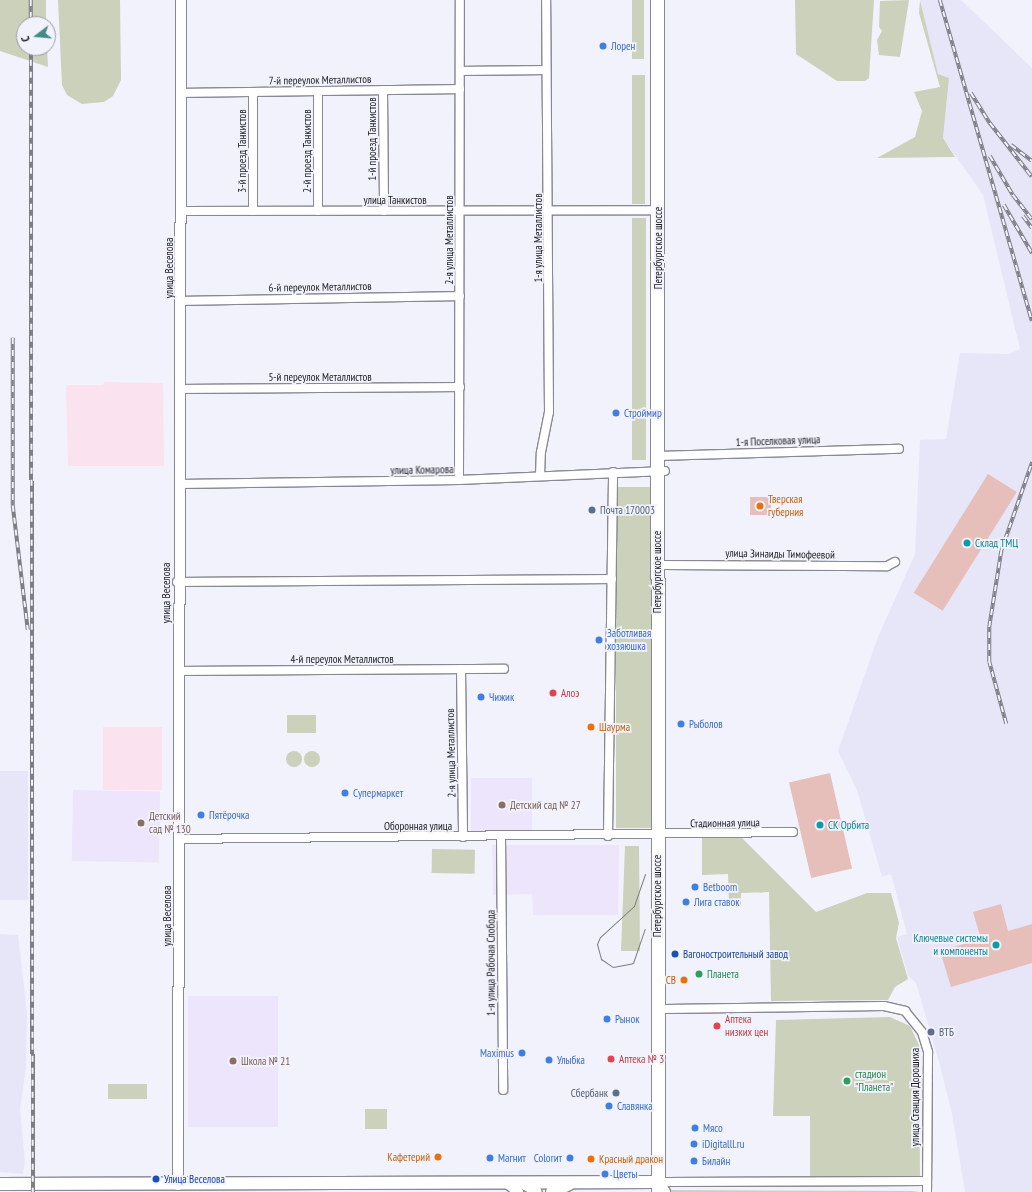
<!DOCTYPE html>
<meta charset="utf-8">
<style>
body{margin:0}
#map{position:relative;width:1032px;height:1192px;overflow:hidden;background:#f2f2fd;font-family:"PT Sans Narrow",sans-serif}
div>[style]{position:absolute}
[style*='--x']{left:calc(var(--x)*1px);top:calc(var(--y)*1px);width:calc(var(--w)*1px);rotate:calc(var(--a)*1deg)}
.commercial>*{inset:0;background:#fae2ee;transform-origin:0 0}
.built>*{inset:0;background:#e7e6f9;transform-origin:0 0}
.education>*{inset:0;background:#ede5fb;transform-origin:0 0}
.green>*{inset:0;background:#cbd1bb;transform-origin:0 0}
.round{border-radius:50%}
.building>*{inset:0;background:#e6beba;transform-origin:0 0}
.roads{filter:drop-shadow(1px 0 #898993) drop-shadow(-1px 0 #898993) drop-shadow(0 1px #898993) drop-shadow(0 -1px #898993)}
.minor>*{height:8px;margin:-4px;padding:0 4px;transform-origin:4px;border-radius:4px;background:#fff}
.tertiary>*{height:10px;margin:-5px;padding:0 5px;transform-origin:5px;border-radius:5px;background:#fff}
.secondary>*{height:12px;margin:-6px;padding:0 6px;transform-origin:6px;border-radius:6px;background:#fff}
.primary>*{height:13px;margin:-6.5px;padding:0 6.5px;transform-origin:6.5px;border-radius:6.5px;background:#fff}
.tram>*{height:1px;margin:-0.5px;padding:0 0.5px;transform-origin:0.5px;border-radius:0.5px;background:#7e7e85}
.rail>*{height:3.5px;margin-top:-1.75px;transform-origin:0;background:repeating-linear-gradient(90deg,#f2f2fd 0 6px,#7e7e85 0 12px);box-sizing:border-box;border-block:1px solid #7e7e85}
.dots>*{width:11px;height:11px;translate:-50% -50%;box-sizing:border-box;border:2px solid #f2f2fd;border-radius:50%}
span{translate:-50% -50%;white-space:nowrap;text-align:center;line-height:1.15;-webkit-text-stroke:3.5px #f2f2fd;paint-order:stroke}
.shop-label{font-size:11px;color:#366cbe}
.left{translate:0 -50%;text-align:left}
.right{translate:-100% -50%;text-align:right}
.street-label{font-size:11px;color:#19191d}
.food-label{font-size:11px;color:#c56008}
.service-label{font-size:11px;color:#4e5e75}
.culture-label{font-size:11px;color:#0d838f}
.health-label{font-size:11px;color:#be3a42}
.education-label{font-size:11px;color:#785e54}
.transit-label{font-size:11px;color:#164399}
.leisure-label{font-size:11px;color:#27864d}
.north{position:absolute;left:16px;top:16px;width:40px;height:40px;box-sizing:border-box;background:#f2f2fd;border:1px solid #9b9ba3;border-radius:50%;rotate:254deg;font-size:11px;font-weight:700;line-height:16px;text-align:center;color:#19191d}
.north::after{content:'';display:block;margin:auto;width:14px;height:18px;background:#448b87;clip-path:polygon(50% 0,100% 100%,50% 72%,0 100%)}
</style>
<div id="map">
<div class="commercial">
<i style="clip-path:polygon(104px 382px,163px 383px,164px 466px,68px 466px,66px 385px,103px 385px)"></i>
<i style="left:103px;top:727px;width:59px;height:63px"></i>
</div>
<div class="built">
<i style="clip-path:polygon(920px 0,961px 0,1032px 68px,1032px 1192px,965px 1192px,952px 1114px,939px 1062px,916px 983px,908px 976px,897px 937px,907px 934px,891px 874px,882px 877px,857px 790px,838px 751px,878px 637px,915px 554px,920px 440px,946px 439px,960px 353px,1009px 354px,1020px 349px,983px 195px,943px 138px,949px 78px,938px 74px)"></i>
<i style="left:28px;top:771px;width:129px;height:28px;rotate:90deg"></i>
<i style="clip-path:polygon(0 934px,18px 935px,27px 1013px,26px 1068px,20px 1109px,25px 1162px,23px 1174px,0 1172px)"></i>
</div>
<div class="education">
<i style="left:471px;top:778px;width:61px;height:53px"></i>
<i style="left:73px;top:790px;width:87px;height:71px;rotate:1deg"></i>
<i style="clip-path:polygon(492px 845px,619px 845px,618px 915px,533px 915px,532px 894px,493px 895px)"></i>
<i style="left:188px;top:996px;width:90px;height:131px"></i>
</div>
<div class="green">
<i style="clip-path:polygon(0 0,46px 0,46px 24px,24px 24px,24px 48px,47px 48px,48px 67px,0 51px)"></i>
<i style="clip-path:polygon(58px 0,120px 0,121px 80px,113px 96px,104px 102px,82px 104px,67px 95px,62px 85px)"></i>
<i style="left:632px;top:0;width:12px;height:59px"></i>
<i style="clip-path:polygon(795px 0,874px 0,869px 78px,865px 81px,837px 81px,796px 54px)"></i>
<i style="clip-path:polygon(909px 0,900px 57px,879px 55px,877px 40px,882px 31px,879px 27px,880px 1px)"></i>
<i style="clip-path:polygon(920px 0,938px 74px,949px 78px,943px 138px,955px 157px,877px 158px,915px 137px,922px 111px,914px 92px,940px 87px,919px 13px)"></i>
<i style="left:632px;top:75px;width:13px;height:129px"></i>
<i style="left:632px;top:218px;width:14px;height:242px"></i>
<i style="left:616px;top:487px;width:35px;height:341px"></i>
<i style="left:287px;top:715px;width:29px;height:18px"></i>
<i class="round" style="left:304px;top:751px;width:16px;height:16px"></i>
<i class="round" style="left:286px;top:751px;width:16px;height:16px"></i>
<i style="clip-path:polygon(739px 835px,816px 912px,867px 893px,891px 893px,899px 923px,896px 938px,908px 979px,895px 987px,888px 1000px,771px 1001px,769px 892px,741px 893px,741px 905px,729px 904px,728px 874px,702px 875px,702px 837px)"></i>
<i style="clip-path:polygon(625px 846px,639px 846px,640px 951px,621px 951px)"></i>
<i style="left:432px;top:849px;width:43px;height:24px;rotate:1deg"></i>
<i style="clip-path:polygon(890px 1017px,910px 1026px,919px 1045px,920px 1177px,810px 1176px,810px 1116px,773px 1116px,776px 1020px)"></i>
<i style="left:147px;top:1084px;width:15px;height:39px;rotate:90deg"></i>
<i style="left:365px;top:1109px;width:22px;height:20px"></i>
<i style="clip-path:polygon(669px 1190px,912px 1191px,919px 1192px,669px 1192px)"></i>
</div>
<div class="building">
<i style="left:988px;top:474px;width:34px;height:140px;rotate:32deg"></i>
<i style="left:771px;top:497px;width:18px;height:21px;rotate:90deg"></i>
<i style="left:830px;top:773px;width:98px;height:42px;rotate:77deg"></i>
<i style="clip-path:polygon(1001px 904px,1008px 931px,1032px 924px,1032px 963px,951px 987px,940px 951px,981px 939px,973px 912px)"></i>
</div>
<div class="roads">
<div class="minor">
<i style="--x:460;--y:71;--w:86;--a:-0.7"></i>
<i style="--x:383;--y:90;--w:121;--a:89.5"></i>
<i style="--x:318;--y:91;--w:120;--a:90"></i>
<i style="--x:181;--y:93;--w:279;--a:-0.8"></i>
<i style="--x:181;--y:211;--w:477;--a:-0.1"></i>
<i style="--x:253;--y:211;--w:119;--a:-90"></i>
<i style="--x:181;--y:301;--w:279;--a:-1"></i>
<i style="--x:180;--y:389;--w:280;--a:-0.4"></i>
<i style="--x:658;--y:456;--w:241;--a:-1.7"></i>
<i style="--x:540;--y:476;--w:24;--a:-88"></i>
<i style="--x:541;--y:452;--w:41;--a:-78.7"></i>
<i style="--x:549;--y:412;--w:412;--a:-90.4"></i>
<i style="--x:459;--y:480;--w:480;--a:-89.9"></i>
<i style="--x:179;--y:484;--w:280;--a:-0.8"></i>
<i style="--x:459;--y:480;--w:206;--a:-2.5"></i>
<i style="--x:664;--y:565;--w:223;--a:0.3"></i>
<i style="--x:887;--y:566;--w:9;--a:-27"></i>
<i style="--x:177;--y:582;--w:435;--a:-0.4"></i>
<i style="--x:461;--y:669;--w:168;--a:89.3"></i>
<i style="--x:180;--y:671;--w:324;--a:-0.4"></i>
<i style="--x:501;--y:836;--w:254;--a:89.5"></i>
<i style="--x:608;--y:836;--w:364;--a:-89.2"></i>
<i style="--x:179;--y:839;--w:614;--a:-0.65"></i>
<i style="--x:665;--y:1009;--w:219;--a:-0.8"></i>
<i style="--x:884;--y:1006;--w:22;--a:13"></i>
<i style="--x:905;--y:1011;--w:27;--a:51"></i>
<i style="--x:922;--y:1032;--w:21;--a:73"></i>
<i style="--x:928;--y:1052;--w:140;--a:90.4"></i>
<i style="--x:665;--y:1182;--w:261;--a:-0.2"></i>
</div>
<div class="tertiary">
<i style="--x:506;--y:1182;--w:16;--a:40"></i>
<i style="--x:522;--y:1183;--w:17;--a:31"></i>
<i style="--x:178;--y:1185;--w:1185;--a:-89.85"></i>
</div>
<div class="secondary">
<i style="--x:0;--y:1184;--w:658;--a:-0.17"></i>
<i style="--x:658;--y:1182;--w:12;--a:59"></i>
<i style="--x:552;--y:1192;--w:19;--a:-25"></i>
</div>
<div class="primary">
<i style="--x:657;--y:0;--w:1192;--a:89.95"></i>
</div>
</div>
<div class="tram">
<i style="--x:645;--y:874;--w:34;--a:109"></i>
<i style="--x:634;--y:906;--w:46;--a:137.6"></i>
<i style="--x:600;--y:937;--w:8;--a:113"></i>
<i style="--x:597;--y:944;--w:16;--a:75"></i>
<i style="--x:601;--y:959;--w:14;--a:34"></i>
<i style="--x:613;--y:967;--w:20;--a:-11"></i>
<i style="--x:633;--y:963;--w:36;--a:-71"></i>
</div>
<div class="rail">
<i style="--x:31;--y:0;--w:24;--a:90"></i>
<i style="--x:940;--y:0;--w:334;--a:74"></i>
<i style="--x:31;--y:48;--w:1144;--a:89.9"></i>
<i style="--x:971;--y:93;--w:36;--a:58"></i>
<i style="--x:990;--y:123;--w:68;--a:52.1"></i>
<i style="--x:1011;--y:145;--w:26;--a:37"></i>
<i style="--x:990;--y:156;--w:45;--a:59.5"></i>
<i style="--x:1013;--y:195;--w:31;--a:52"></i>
<i style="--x:1004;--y:205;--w:56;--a:59.7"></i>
<i style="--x:1023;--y:216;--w:15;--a:53"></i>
<i style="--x:13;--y:338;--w:168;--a:90"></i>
<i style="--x:13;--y:506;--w:125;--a:83.1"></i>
<i style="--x:1006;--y:724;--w:64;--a:-105.3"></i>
<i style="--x:989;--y:662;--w:35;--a:-90"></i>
<i style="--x:989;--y:627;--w:77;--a:-81"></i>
<i style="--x:1001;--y:551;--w:94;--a:-70.8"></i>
</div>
<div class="dots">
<i style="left:603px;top:46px;background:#3f7fe0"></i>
<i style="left:616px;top:413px;background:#3f7fe0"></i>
<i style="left:760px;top:506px;background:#e8710a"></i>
<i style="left:592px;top:510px;background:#5c6f8a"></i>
<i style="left:967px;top:543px;background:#0f9aa8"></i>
<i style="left:599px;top:640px;background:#3f7fe0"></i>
<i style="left:553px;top:693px;background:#e0444e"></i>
<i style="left:481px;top:697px;background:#3f7fe0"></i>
<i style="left:681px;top:724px;background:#3f7fe0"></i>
<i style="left:591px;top:727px;background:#e8710a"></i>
<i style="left:345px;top:793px;background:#3f7fe0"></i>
<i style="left:502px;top:805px;background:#8d6e63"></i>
<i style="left:201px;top:815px;background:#3f7fe0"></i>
<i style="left:141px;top:823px;background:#8d6e63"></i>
<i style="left:820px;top:825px;background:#0f9aa8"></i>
<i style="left:695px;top:887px;background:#3f7fe0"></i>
<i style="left:686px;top:902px;background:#3f7fe0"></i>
<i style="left:996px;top:945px;background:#0f9aa8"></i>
<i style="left:675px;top:954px;background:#1a4fb4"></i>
<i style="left:699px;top:974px;background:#2e9e5b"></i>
<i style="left:684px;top:980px;background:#e8710a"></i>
<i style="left:607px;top:1019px;background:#3f7fe0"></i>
<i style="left:717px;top:1026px;background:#e0444e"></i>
<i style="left:931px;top:1032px;background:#5c6f8a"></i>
<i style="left:522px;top:1053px;background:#3f7fe0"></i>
<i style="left:611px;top:1059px;background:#e0444e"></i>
<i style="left:549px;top:1060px;background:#3f7fe0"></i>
<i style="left:233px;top:1061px;background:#8d6e63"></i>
<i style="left:847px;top:1081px;background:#2e9e5b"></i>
<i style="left:616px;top:1093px;background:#5c6f8a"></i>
<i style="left:609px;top:1106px;background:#3f7fe0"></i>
<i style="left:695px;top:1128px;background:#3f7fe0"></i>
<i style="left:694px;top:1144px;background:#3f7fe0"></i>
<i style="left:438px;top:1157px;background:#e8710a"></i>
<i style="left:490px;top:1158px;background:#3f7fe0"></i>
<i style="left:570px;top:1158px;background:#3f7fe0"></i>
<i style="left:591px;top:1159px;background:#e8710a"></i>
<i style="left:694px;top:1161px;background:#3f7fe0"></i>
<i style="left:605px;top:1174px;background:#3f7fe0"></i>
<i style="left:156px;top:1179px;background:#1a4fb4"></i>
</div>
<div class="shop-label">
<span class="left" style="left:611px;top:46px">Лорен</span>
<span class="left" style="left:624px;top:413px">Строймир</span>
<span class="left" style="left:607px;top:640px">Заботливая<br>хозяюшка</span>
<span class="left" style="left:489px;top:697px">Чижик</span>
<span class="left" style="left:689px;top:724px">Рыболов</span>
<span class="left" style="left:353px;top:793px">Супермаркет</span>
<span class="left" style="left:209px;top:815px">Пятёрочка</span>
<span class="left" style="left:703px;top:887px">Betboom</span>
<span class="left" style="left:694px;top:902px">Лига ставок</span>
<span class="left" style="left:615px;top:1019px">Рынок</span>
<span class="right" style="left:514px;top:1053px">Maximus</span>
<span class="left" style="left:557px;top:1060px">Улыбка</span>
<span class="left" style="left:617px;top:1106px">Славянка</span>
<span class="left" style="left:703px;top:1128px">Мясо</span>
<span class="left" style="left:702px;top:1144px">iDigitalll.ru</span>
<span class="left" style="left:498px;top:1158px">Магнит</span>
<span class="right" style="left:562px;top:1158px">Colorит</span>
<span class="left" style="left:702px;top:1161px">Билайн</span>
<span class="left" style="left:613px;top:1174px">Цветы</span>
</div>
<div class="street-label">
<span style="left:320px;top:80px;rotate:-1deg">7-й переулок Металлистов</span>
<span style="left:372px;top:139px;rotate:-90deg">1-й проезд Танкистов</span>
<span style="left:242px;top:151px;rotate:-90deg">3-й проезд Танкистов</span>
<span style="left:307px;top:151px;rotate:-90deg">2-й проезд Танкистов</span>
<span style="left:395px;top:200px">улица Танкистов</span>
<span style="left:538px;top:238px;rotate:-90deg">1-я улица Металлистов</span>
<span style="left:449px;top:240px;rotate:-90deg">2-я улица Металлистов</span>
<span style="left:658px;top:248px;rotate:-90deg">Петербургское шоссе</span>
<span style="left:169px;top:268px;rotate:-90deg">улица Веселова</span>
<span style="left:320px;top:287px;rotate:-1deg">6-й переулок Металлистов</span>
<span style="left:320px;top:377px">5-й переулок Металлистов</span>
<span style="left:778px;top:441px;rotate:-2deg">1-я Поселковая улица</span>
<span style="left:422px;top:470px;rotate:-1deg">улица Комарова</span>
<span style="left:780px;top:554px;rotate:1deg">улица Зинаиды Тимофеевой</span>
<span style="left:657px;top:572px;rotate:-90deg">Петербургское шоссе</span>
<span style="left:166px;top:593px;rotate:-90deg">улица Веселова</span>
<span style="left:342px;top:659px">4-й переулок Металлистов</span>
<span style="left:451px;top:753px;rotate:-91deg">2-я улица Металлистов</span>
<span style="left:725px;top:823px;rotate:-1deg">Стадионная улица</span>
<span style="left:418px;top:826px">Оборонная улица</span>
<span style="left:657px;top:896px;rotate:-90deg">Петербургское шоссе</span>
<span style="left:167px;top:916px;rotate:-90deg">улица Веселова</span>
<span style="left:491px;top:963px;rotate:-90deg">1-я улица Рабочая Слобода</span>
<span style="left:915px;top:1097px;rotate:-90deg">улица Станция Дорошиха</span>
</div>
<div class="food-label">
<span class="left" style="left:768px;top:506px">Тверская<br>губерния</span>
<span class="left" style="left:599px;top:727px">Шаурма</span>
<span class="right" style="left:676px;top:980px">СВ</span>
<span class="right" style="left:430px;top:1157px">Кафетерий</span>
<span class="left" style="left:599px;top:1159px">Красный дракон</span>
</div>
<div class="service-label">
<span class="left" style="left:600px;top:510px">Почта 170003</span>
<span class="left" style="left:939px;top:1032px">ВТБ</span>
<span class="right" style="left:608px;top:1093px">Сбербанк</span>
</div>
<div class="culture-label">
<span class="left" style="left:975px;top:543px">Склад ТМЦ</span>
<span class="left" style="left:828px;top:825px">СК Орбита</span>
<span class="right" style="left:988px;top:945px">Ключевые системы<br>и компоненты</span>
</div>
<div class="health-label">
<span class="left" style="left:561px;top:693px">Алоэ</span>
<span class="left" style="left:725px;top:1026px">Аптека<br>низких цен</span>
<span class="left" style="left:619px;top:1059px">Аптека № 3</span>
</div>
<div class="education-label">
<span class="left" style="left:510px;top:805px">Детский сад № 27</span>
<span class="left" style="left:149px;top:823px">Детский<br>сад № 130</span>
<span class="left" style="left:241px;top:1061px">Школа № 21</span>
</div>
<div class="transit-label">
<span class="left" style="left:683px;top:954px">Вагоностроительный завод</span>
<span class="left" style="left:164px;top:1179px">Улица Веселова</span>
</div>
<div class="leisure-label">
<span class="left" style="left:707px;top:974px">Планета</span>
<span class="left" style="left:855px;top:1081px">стадион<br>"Планета"</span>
</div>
<div class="north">С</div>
</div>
